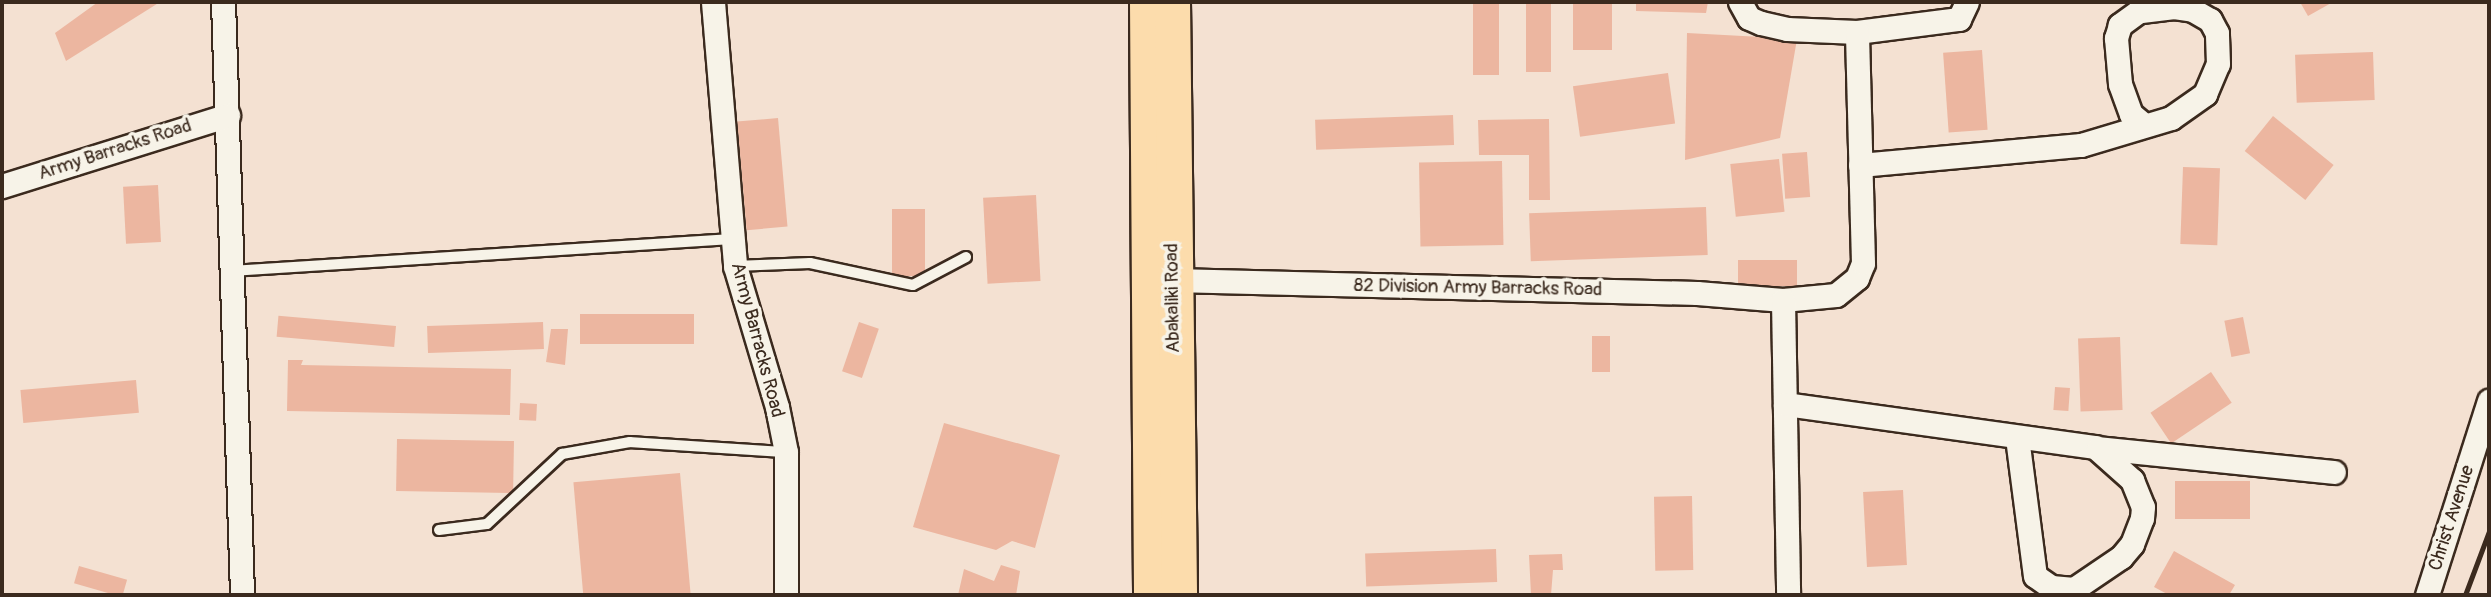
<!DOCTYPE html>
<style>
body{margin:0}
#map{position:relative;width:2491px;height:597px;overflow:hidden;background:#f4e1d2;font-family:Pangolin,sans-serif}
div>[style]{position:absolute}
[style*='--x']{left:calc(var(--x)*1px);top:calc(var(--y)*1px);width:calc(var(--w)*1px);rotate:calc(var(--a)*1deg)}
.building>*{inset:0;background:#ecb6a0;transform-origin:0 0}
.roads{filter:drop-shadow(2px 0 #3b2a1e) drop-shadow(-2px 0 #3b2a1e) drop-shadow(0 2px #3b2a1e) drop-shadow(0 -2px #3b2a1e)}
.lane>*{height:10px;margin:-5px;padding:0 5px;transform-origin:5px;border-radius:5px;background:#f7f3e8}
.street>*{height:23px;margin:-11.5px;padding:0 11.5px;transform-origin:11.5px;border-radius:11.5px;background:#f7f3e8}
.primary>*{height:35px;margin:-17.5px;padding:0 17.5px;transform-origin:17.5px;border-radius:17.5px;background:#fcdcac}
.rail>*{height:5px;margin:-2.5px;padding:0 2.5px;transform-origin:2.5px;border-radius:2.5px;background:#3b2a1e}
span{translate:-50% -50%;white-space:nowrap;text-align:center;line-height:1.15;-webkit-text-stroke:7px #f7f3e8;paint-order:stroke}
.street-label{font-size:19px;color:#3b2a1e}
.frame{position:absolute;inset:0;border:4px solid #3b2a1e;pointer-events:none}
</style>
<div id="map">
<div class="building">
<i style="clip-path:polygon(98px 2px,160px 2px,66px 61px,55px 33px)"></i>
<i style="left:1473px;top:2px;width:26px;height:73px"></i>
<i style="left:1526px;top:2px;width:25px;height:70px"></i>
<i style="left:1573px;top:2px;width:39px;height:48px"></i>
<i style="clip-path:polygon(1636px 2px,1708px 2px,1706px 13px,1636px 11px)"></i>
<i style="clip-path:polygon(2300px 2px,2333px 2px,2308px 16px)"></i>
<i style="clip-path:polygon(1687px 33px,1797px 39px,1780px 138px,1685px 160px)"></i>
<i style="left:1982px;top:50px;width:80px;height:39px;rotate:86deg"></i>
<i style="left:2373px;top:52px;width:48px;height:78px;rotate:88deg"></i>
<i style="left:1668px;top:73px;width:51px;height:96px;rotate:82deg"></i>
<i style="left:1453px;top:115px;width:30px;height:138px;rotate:88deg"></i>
<i style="left:2273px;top:116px;width:78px;height:45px;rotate:39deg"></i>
<i style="left:778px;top:118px;width:109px;height:41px;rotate:85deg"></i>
<i style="clip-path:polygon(1549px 119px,1550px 200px,1529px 200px,1529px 155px,1479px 155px,1478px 120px)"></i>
<i style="left:1807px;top:152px;width:45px;height:25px;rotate:86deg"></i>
<i style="left:1779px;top:159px;width:53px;height:49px;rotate:84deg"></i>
<i style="left:1502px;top:161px;width:84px;height:83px;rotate:89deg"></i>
<i style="left:2183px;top:167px;width:37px;height:77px;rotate:2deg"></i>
<i style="left:158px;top:185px;width:57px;height:35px;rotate:87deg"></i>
<i style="left:1036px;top:195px;width:86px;height:53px;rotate:87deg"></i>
<i style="left:1706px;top:207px;width:48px;height:177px;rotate:88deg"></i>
<i style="left:892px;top:209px;width:33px;height:67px"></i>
<i style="left:1738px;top:260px;width:59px;height:26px"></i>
<i style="left:580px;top:314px;width:114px;height:30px"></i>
<i style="left:2243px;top:317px;width:37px;height:19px;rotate:79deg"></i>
<i style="left:543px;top:322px;width:27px;height:116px;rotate:88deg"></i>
<i style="left:859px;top:322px;width:21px;height:52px;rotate:19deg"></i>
<i style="left:396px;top:326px;width:21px;height:118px;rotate:95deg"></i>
<i style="clip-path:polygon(551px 329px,568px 329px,565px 365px,546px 362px)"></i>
<i style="left:1592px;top:336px;width:18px;height:36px"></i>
<i style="left:2120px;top:337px;width:73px;height:42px;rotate:88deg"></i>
<i style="clip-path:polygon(288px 360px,303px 360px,301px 365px,511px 369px,510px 415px,287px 411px)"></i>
<i style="left:2211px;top:372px;width:37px;height:73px;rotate:56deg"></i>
<i style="left:136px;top:380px;width:33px;height:116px;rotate:85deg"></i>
<i style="left:2055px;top:387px;width:15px;height:23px;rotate:4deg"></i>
<i style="left:520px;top:403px;width:17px;height:17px;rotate:3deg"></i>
<i style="clip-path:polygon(944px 423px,1060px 455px,1035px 548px,1012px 541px,996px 550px,913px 527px)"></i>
<i style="left:397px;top:439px;width:117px;height:52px;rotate:1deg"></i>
<i style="left:680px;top:473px;width:122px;height:107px;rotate:85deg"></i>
<i style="left:2250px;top:481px;width:38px;height:75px;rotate:90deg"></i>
<i style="left:1903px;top:490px;width:75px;height:40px;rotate:87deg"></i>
<i style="left:1692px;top:496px;width:74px;height:38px;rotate:89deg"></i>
<i style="left:1496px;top:549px;width:33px;height:131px;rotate:88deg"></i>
<i style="clip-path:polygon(2174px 551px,2235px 585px,2229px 595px,2169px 595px,2154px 587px)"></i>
<i style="clip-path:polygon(1562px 554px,1563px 570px,1553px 570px,1551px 595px,1531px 595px,1529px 555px)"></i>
<i style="clip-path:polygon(1001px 565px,1020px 571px,1016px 595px,958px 595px,964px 569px,994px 581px)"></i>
<i style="left:79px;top:566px;width:50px;height:18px;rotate:16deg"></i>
</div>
<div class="roads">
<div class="lane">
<i style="--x:735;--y:266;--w:75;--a:-2.3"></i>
<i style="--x:810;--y:263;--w:105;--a:12.1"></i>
<i style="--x:913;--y:285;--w:60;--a:-27.8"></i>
<i style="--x:232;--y:271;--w:500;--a:-3.67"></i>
<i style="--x:439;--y:530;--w:48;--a:-7.1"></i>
<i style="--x:487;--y:524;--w:103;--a:-43"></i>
<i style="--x:562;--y:454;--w:69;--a:-10"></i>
<i style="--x:630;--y:442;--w:156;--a:3.7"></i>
</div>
<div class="street">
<i style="--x:223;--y:2;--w:593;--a:88.16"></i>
<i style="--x:713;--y:2;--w:265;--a:85.2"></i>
<i style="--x:735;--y:266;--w:147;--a:73.4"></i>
<i style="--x:777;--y:407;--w:46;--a:78.7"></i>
<i style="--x:786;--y:452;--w:143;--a:90"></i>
<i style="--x:1740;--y:2;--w:18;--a:61"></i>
<i style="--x:1749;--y:18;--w:13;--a:23"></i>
<i style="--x:1761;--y:23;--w:27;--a:13"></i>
<i style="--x:1787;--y:29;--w:70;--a:2.5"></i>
<i style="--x:1857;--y:32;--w:103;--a:-7.3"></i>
<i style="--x:1959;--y:19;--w:19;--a:-65"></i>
<i style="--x:1860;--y:165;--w:222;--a:-5.2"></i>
<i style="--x:2081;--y:145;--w:94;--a:-16.7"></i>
<i style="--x:2171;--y:118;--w:42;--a:-35.2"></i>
<i style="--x:2205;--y:94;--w:33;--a:-67"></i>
<i style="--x:2218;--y:64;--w:31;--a:-92"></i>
<i style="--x:2217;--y:33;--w:15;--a:-118"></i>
<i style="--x:2210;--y:20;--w:20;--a:-150"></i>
<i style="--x:2193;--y:10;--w:19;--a:-171"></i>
<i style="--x:2174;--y:7;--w:35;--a:173"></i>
<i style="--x:2139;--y:11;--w:24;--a:144"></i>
<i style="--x:2120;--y:25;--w:14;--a:107"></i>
<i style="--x:2116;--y:38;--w:46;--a:85"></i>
<i style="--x:2120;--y:84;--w:32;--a:70"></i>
<i style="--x:2131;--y:114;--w:16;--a:40"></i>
<i style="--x:2;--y:186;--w:237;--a:-17.4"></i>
<i style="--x:1173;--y:280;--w:524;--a:1.42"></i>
<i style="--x:1697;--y:293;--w:86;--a:4.7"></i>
<i style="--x:1783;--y:300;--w:53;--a:-5.4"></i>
<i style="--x:1836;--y:295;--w:27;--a:-39"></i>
<i style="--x:1857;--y:278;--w:16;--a:-68"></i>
<i style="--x:1863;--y:263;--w:231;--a:-91.5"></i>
<i style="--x:1783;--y:300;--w:295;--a:89"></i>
<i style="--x:1785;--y:404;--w:313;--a:7.9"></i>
<i style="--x:2095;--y:447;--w:50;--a:41.7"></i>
<i style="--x:2132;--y:480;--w:29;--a:68"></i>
<i style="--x:2143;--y:507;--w:11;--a:95"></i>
<i style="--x:2142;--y:518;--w:28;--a:111"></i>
<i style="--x:2132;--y:544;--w:17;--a:130"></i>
<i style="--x:2121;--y:557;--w:57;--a:145.8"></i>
<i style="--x:2074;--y:589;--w:23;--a:-175"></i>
<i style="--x:2051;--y:587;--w:19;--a:-145"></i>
<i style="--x:2035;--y:576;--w:139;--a:-97.4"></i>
<i style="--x:2098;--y:448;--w:237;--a:5.8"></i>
<i style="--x:2427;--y:595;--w:204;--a:-72.3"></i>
</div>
<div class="primary">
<i style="--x:1147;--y:2;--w:593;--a:89.61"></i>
<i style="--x:1172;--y:2;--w:593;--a:89.32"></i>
</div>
</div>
<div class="rail">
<i style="--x:2465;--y:595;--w:68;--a:-69.4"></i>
</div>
<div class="street-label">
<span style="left:115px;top:150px;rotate:-18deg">Army Barracks Road</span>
<span style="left:1478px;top:288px;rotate:1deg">82 Division Army Barracks Road</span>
<span style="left:1173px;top:298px;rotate:-91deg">Abakaliki Road</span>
<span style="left:757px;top:340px;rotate:75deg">Army Barracks Road</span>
<span style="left:2452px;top:518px;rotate:-72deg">Christ Avenue</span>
</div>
<div class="frame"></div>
</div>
